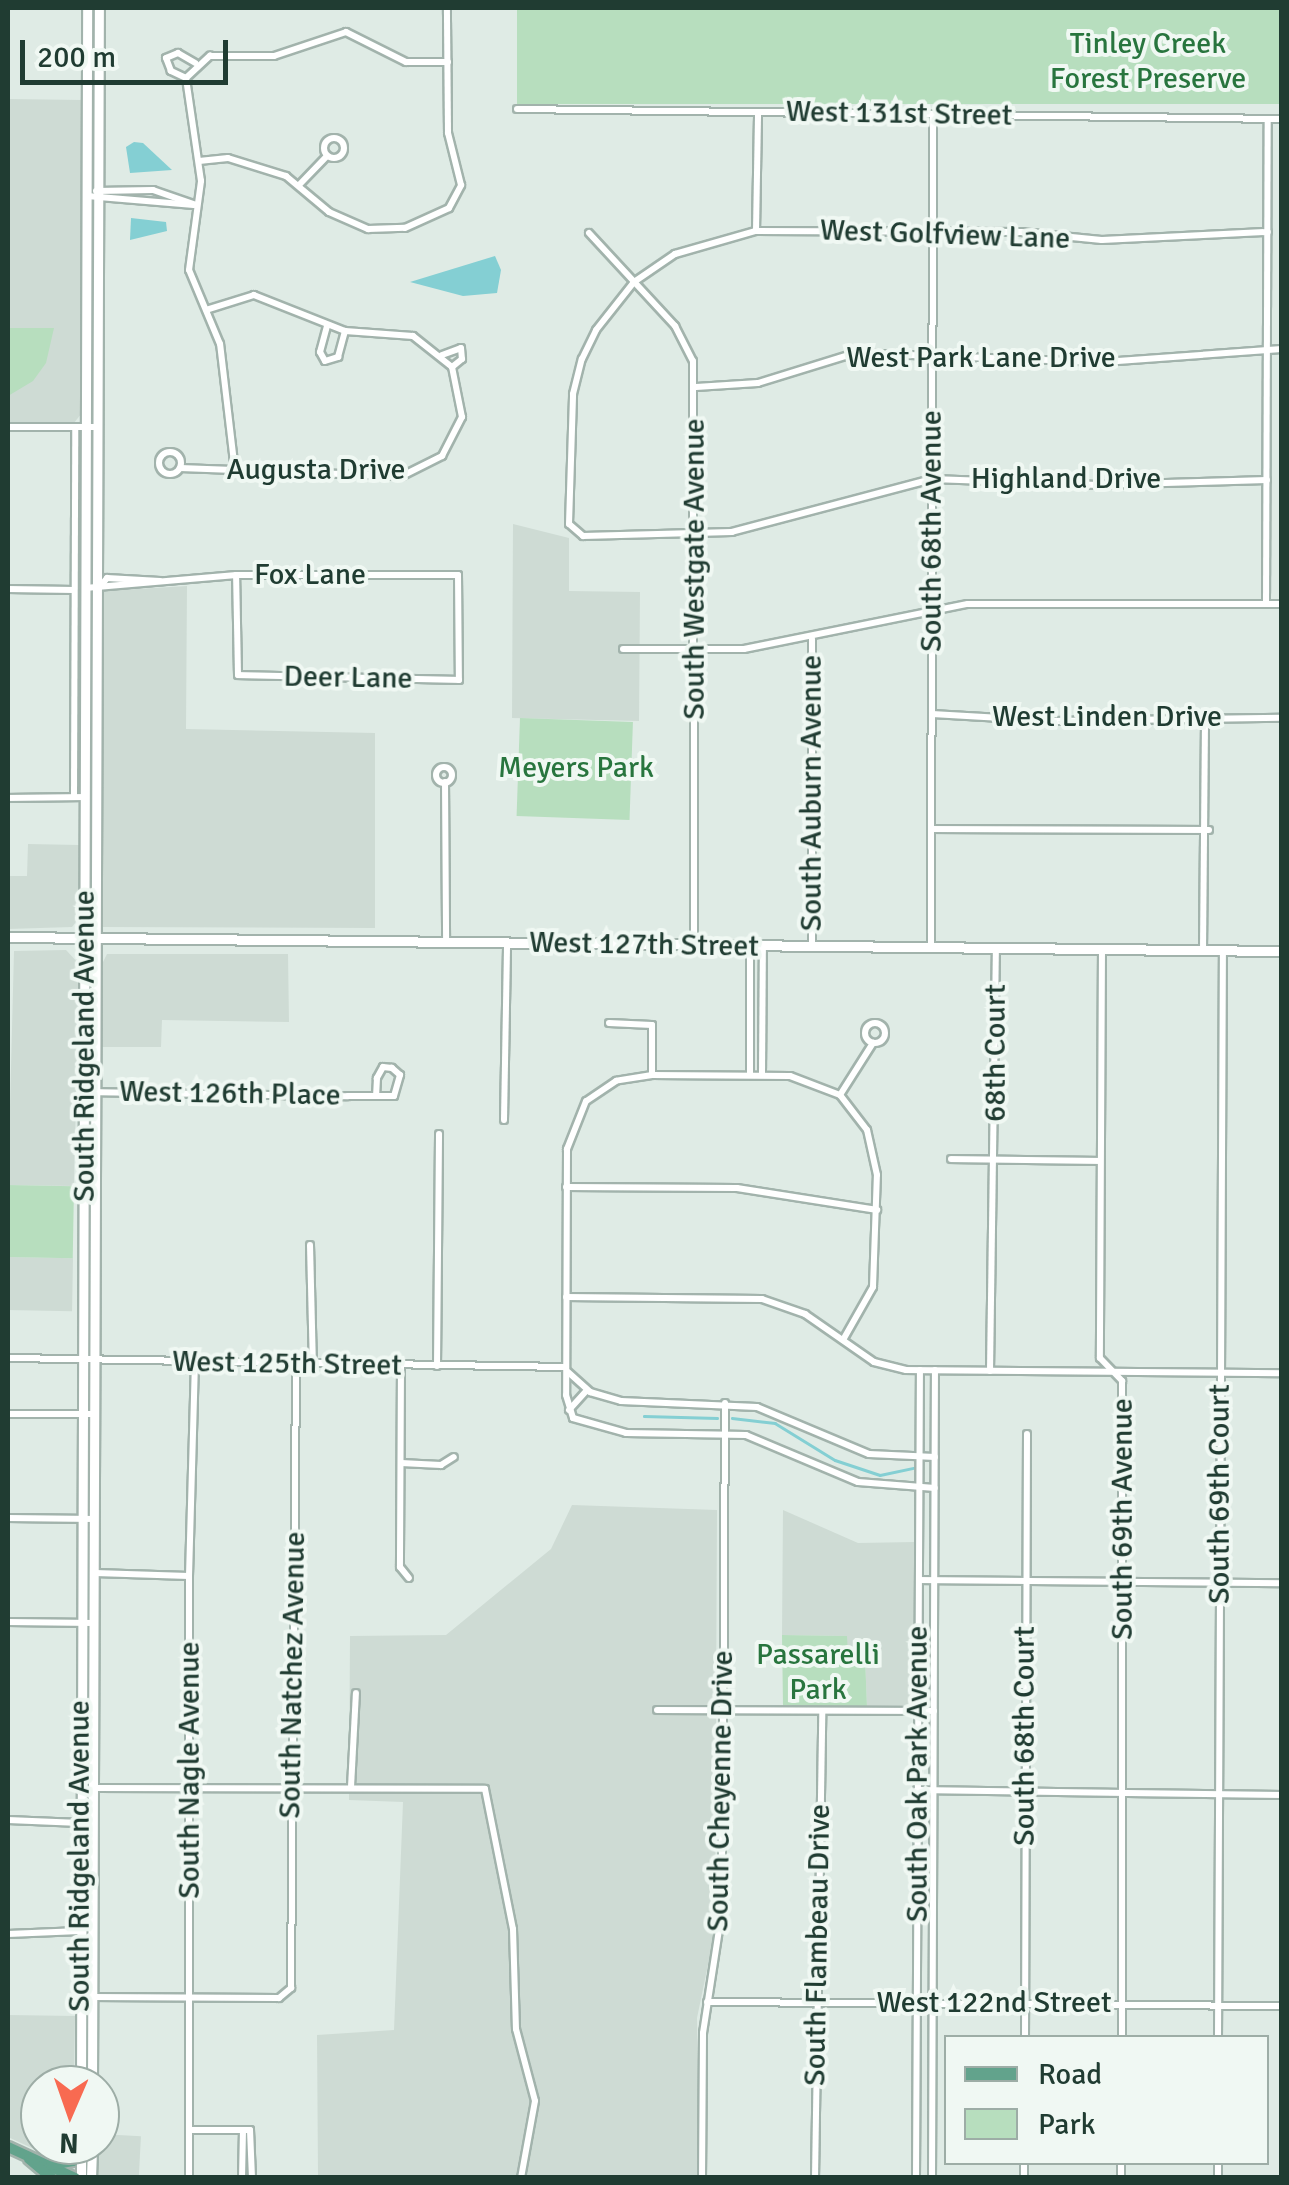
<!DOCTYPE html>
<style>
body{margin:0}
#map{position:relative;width:1289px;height:2185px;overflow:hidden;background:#dfebe5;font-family:Signika,sans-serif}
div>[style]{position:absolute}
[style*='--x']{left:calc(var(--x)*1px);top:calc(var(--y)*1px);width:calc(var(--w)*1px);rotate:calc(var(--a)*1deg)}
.built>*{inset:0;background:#cedbd4;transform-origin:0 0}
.green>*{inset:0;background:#b7debe;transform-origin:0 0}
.water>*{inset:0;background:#84cfd3}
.stream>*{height:2.5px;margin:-1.25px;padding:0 1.25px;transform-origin:1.25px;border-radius:1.25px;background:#84cfd3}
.roads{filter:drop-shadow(2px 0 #a2b3ac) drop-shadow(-2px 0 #a2b3ac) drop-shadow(0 2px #a2b3ac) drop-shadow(0 -2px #a2b3ac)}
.street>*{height:6px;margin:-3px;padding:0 3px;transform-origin:3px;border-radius:3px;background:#fff}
.street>.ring{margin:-3px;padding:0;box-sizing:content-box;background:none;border:6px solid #fff;border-radius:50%}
.secondary>*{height:9px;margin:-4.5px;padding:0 4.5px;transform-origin:4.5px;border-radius:4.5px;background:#fff}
.primary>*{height:10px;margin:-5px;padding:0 5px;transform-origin:5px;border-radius:5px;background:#62a38c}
span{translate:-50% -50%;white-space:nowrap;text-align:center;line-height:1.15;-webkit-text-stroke:8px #f0f8f3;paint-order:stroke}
.park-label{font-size:30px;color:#28753e}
.street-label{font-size:30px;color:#203c32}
.frame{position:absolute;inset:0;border:10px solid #203c32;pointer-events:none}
.legend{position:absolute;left:944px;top:2035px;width:325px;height:130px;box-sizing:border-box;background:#f0f8f3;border:2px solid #9dada6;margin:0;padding:12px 18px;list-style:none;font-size:30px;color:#203c32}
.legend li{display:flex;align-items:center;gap:20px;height:50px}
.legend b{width:50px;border:2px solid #9dada6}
.north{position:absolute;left:20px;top:2065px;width:100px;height:100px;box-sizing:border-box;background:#f0f8f3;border:2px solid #9dada6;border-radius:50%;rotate:182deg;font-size:28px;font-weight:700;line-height:40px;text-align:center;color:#203c32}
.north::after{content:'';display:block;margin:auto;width:35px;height:45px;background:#f86a51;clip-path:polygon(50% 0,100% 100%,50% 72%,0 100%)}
.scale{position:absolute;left:20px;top:40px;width:208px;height:45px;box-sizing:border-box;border:5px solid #203c32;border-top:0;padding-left:12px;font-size:30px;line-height:35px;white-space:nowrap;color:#203c32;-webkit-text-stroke:8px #f0f8f3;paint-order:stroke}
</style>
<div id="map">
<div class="built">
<i style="clip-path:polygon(8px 99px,82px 100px,81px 414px,74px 423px,8px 422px)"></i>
<i style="clip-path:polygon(513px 524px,569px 538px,569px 591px,640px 592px,639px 721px,512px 718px)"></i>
<i style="clip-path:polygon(187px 586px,186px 729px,375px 733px,375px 928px,101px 927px,103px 591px)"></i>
<i style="clip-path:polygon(28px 844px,79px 845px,79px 918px,72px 927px,8px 929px,8px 876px,27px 876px)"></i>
<i style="clip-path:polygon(66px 950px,79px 964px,74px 1186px,8px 1185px,14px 951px)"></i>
<i style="clip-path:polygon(107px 954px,288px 954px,289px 1022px,162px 1020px,161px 1047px,101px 1047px,101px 966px)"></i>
<i style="left:8px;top:1257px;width:65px;height:53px;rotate:1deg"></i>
<i style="clip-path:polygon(572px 1505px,717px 1510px,715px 1931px,697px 2018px,699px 2177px,318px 2177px,317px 2035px,394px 2030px,403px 1802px,349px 1800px,350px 1636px,446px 1635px,551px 1549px)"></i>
<i style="clip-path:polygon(783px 1510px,858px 1543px,915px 1542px,913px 1706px,867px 1707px,865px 1656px,847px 1656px,847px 1636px,782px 1635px)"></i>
<i style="clip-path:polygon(8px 2015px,75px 2016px,74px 2085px,40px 2085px,40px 2145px,74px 2145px,71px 2156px,60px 2161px,8px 2137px)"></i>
<i style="left:100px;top:2134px;width:41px;height:43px;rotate:3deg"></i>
</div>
<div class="green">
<i style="left:517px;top:8px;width:764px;height:96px"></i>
<i style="clip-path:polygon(8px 328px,54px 328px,46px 363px,33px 381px,8px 396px)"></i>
<i style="left:520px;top:718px;width:113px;height:98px;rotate:2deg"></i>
<i style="left:8px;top:1185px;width:66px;height:72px;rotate:1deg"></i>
<i style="clip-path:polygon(782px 1635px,847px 1636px,848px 1656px,865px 1656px,867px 1707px,783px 1707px)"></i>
</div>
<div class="water">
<i style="clip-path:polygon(134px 142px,143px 143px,172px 170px,130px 173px,126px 147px)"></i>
<i style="clip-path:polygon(131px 218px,166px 222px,167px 231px,130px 240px)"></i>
<i style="clip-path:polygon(495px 256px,501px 270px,497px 293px,463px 296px,410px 282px)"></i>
</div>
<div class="stream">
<i style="--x:644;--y:1416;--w:73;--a:1.6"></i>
<i style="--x:732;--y:1418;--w:43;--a:6.6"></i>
<i style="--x:775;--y:1423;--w:70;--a:31.7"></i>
<i style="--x:835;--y:1460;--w:47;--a:18.4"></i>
<i style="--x:880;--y:1475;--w:35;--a:-12"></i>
</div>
<div class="roads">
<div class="street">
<i style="--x:186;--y:78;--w:17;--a:-155"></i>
<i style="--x:171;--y:71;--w:14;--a:-111"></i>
<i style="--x:166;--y:58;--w:13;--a:-23"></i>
<i style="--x:178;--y:53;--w:20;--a:30"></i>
<i style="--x:517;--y:109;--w:765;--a:0.75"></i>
<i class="ring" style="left:324px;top:138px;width:14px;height:14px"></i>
<i style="--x:199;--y:161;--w:29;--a:-6"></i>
<i style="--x:228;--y:158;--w:61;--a:17.2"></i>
<i style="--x:286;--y:176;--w:56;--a:39.9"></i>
<i style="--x:329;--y:212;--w:43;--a:23.6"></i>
<i style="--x:368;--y:229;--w:37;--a:-2"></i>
<i style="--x:405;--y:228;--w:48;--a:-24.4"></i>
<i style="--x:449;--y:208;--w:26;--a:-62"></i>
<i style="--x:461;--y:185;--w:54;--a:-104"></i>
<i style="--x:448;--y:133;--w:125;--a:-90.5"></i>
<i style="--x:300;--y:184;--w:39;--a:-46"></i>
<i style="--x:96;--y:191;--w:57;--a:-1"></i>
<i style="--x:153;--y:190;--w:46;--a:19.2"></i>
<i style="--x:87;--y:196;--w:107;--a:4.8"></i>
<i style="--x:756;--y:231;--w:118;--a:-89"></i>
<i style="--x:589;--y:233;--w:127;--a:47.2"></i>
<i style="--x:675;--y:326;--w:39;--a:63"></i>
<i style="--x:693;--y:361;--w:584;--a:89.9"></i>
<i style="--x:327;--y:326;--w:27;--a:105"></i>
<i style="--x:320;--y:352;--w:10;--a:61"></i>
<i style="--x:325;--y:361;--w:14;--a:-17"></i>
<i style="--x:338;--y:357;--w:27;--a:-75"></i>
<i style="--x:442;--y:355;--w:20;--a:-20"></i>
<i style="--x:461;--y:348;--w:11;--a:85"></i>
<i style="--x:462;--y:359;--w:13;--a:141"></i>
<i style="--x:696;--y:387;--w:62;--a:-3.7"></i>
<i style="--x:758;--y:383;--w:102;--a:-17.2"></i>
<i style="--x:855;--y:353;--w:249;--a:2.1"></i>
<i style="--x:1104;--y:362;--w:178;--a:-4.2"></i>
<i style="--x:8;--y:427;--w:91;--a:0"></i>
<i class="ring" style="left:159px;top:452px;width:16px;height:16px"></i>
<i style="--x:180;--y:468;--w:222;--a:2.1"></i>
<i style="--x:402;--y:476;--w:45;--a:-26.6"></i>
<i style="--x:442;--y:456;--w:44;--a:-62.9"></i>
<i style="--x:462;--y:417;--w:51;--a:-101.3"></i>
<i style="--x:452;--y:367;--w:50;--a:-141.5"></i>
<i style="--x:413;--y:336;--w:68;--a:-175.8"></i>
<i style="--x:345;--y:331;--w:98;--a:-158.4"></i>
<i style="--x:254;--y:295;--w:50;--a:162.6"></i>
<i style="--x:235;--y:471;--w:128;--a:-96.7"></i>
<i style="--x:220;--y:344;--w:80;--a:-112.7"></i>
<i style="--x:189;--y:270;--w:90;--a:-82.3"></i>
<i style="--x:201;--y:181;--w:104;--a:-98.3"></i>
<i style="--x:186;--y:78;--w:33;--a:-43"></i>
<i style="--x:210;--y:56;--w:64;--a:0"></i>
<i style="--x:274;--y:56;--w:76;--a:-18.4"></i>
<i style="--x:346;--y:32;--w:67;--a:26.6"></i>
<i style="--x:406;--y:62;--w:42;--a:0"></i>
<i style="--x:1267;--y:480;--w:169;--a:178.3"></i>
<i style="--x:1098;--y:485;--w:166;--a:-177.9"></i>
<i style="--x:932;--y:479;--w:207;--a:165.2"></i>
<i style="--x:732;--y:532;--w:149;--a:178.5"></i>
<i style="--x:583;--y:536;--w:18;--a:-139"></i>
<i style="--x:569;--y:524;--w:130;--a:-88.2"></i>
<i style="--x:573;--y:394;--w:36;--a:-76"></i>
<i style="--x:582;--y:359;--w:32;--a:-64"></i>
<i style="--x:596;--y:330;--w:61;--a:-51.6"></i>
<i style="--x:634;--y:282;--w:50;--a:-34.3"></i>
<i style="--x:675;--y:254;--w:84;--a:-15.9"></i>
<i style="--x:756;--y:231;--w:265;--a:0.2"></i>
<i style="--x:1021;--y:232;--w:81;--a:5.6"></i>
<i style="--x:1102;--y:240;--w:166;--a:-2.8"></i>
<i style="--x:85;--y:588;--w:152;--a:-4.9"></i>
<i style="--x:236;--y:575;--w:222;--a:0"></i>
<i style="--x:458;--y:575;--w:105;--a:89.5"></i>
<i style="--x:459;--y:680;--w:221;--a:-178.7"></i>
<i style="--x:238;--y:675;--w:100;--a:-91.1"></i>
<i style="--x:99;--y:588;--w:13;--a:-51"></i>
<i style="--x:107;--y:578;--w:53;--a:3.2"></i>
<i style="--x:8;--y:589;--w:66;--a:0.9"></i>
<i style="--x:1266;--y:603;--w:484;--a:-89.8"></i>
<i style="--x:623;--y:649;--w:121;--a:0"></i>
<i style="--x:744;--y:649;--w:228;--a:-11.4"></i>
<i style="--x:968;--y:604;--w:314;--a:0"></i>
<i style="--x:932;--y:714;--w:122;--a:3.3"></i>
<i style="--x:1054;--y:721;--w:228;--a:-0.8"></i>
<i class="ring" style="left:436px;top:767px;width:10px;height:10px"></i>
<i style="--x:445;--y:782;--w:160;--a:89.6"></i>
<i style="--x:74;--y:796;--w:368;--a:-89.8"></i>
<i style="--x:8;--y:798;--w:76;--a:-0.8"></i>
<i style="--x:932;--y:829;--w:277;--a:0.2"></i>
<i style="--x:750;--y:946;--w:129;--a:90"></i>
<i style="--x:812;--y:946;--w:307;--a:-90"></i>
<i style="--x:931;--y:948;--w:834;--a:-89.86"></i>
<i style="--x:1102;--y:949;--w:409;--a:90.3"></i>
<i style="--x:1100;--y:1358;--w:32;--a:46"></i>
<i style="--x:1122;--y:1381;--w:657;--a:90"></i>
<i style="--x:1203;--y:951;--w:233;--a:-89.5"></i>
<i class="ring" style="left:865px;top:1023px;width:14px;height:14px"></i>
<i style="--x:609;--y:1023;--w:43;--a:2.7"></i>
<i style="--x:652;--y:1025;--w:50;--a:90"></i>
<i style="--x:762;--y:1075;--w:129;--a:-89.6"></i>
<i style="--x:84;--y:1092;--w:264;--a:0.9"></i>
<i style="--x:348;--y:1096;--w:46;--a:0"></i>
<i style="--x:394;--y:1096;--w:22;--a:-74"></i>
<i style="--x:400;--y:1075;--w:11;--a:-139"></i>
<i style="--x:392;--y:1068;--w:9;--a:-174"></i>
<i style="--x:383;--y:1067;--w:13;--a:119"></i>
<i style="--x:377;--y:1078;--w:18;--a:93"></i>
<i style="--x:840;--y:1095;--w:62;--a:-57.6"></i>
<i style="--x:504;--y:1120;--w:177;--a:-89"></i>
<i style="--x:951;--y:1159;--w:149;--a:0.8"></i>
<i style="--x:566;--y:1187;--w:171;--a:0.3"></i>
<i style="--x:737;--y:1188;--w:142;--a:8.9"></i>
<i style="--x:310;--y:1245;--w:119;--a:88.6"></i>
<i style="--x:566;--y:1297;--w:196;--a:0.6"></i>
<i style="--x:762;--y:1299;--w:46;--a:19.2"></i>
<i style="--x:805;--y:1314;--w:84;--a:34.8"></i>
<i style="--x:874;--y:1362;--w:33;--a:14"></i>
<i style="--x:906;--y:1370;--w:376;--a:0.5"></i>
<i style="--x:843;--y:1340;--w:61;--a:-60.5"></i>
<i style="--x:873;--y:1287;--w:112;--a:-88"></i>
<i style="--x:877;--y:1175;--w:46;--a:-102.5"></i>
<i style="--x:867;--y:1130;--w:44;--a:-127.6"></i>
<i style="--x:840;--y:1095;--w:53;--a:-159.2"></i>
<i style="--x:790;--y:1076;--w:138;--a:-179.6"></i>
<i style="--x:652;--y:1075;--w:36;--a:171"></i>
<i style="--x:616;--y:1081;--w:36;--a:146"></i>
<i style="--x:586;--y:1101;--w:52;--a:111.6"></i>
<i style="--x:567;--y:1149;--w:246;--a:90.2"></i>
<i style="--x:566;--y:1395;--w:24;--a:73"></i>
<i style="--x:573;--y:1418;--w:55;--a:15.8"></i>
<i style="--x:626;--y:1433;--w:120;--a:1"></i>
<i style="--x:746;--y:1435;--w:121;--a:22.8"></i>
<i style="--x:858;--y:1482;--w:77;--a:4.5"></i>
<i style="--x:8;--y:1358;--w:558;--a:0.92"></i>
<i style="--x:401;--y:1366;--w:201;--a:90.3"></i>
<i style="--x:400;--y:1567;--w:14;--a:51"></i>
<i style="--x:437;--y:1366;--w:232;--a:-89.5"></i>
<i style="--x:990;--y:1371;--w:423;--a:-89.2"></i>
<i style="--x:568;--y:1372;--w:30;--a:42"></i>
<i style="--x:590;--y:1392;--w:32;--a:16"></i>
<i style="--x:621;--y:1401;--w:136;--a:2.5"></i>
<i style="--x:757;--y:1407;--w:121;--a:22.8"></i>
<i style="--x:869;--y:1454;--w:66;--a:2.6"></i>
<i style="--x:569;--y:1410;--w:25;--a:-48"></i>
<i style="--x:8;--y:1414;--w:88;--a:0"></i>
<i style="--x:401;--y:1463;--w:40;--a:2.9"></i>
<i style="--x:441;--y:1465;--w:15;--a:-32"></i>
<i style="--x:8;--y:1518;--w:87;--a:0.7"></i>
<i style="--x:95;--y:1573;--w:94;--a:1.8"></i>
<i style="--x:919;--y:1580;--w:363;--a:0.5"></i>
<i style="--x:8;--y:1622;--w:86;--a:0.7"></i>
<i style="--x:657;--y:1710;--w:277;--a:0.2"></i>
<i style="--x:351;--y:1787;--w:94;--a:-87"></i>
<i style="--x:92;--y:1788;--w:393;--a:0.1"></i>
<i style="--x:485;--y:1789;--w:143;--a:78.7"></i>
<i style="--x:513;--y:1929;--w:100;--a:88.3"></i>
<i style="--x:516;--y:2029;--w:74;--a:75.2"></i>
<i style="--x:535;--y:2101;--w:78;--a:100.3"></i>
<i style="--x:917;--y:1790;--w:365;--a:0.8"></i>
<i style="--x:8;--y:1820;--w:72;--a:2.4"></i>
<i style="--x:8;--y:1934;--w:72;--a:-2.4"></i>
<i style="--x:91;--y:1997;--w:188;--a:0.3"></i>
<i style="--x:279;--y:1998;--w:16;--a:-40"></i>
<i style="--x:291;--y:1988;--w:626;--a:-89.54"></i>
<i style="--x:707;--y:2002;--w:575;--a:0.4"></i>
<i style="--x:1025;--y:2038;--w:604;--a:-89.81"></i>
<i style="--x:1218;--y:2038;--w:1087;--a:-89.74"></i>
<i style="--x:189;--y:2130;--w:61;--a:0"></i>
<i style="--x:250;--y:2130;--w:48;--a:87.6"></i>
<i style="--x:189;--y:2178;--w:602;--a:-90"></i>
<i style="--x:189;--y:1576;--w:214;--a:-88.4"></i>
<i style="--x:242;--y:2178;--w:46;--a:-88.8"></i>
<i style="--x:702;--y:2178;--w:145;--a:-89.6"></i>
<i style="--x:703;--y:2033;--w:124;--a:-81.2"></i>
<i style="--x:722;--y:1910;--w:507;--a:-89.66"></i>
<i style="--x:815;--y:2178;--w:466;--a:-89.1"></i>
<i style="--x:916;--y:2178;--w:808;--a:-89.72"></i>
<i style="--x:932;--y:2178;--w:808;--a:-89.79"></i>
<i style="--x:1024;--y:2178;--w:16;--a:-90"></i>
<i style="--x:1121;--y:2178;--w:16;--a:-90"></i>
<i style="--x:1218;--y:2178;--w:16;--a:-90"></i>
</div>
<div class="secondary">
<i style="--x:8;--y:937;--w:1274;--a:0.63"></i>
<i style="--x:81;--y:2085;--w:2077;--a:-89.83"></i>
<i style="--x:92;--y:2085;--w:2077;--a:-89.81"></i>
<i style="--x:81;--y:2178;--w:33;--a:-90"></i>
<i style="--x:91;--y:2178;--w:33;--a:-88"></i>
</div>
<div class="primary">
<i style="--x:8;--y:2147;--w:74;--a:24.8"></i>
<i style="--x:29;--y:2159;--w:30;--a:40"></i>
<i style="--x:51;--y:2165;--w:22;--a:-10"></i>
<i style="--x:73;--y:2161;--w:14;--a:-54"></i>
</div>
</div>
<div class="park-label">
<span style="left:1148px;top:61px">Tinley Creek<br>Forest Preserve</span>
<span style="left:576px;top:768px">Meyers Park</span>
<span style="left:818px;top:1672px">Passarelli<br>Park</span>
</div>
<div class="street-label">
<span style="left:899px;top:114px;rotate:1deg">West 131st Street</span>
<span style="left:945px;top:235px;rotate:2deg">West Golfview Lane</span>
<span style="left:981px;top:358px">West Park Lane Drive</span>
<span style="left:316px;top:470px">Augusta Drive</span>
<span style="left:1066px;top:479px">Highland Drive</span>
<span style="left:932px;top:531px;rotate:-90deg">South 68th Avenue</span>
<span style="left:695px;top:569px;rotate:-90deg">South Westgate Avenue</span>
<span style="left:310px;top:575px">Fox Lane</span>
<span style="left:348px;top:678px;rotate:1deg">Deer Lane</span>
<span style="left:1107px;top:717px">West Linden Drive</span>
<span style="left:812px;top:793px;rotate:-90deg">South Auburn Avenue</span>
<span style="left:644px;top:945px;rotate:1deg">West 127th Street</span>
<span style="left:85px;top:1046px;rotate:-90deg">South Ridgeland Avenue</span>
<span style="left:996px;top:1053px;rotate:-90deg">68th Court</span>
<span style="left:230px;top:1094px;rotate:1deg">West 126th Place</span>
<span style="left:287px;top:1364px;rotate:1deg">West 125th Street</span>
<span style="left:1220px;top:1494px;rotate:-90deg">South 69th Court</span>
<span style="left:1123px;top:1519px;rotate:-90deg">South 69th Avenue</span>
<span style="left:293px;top:1675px;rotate:-89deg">South Natchez Avenue</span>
<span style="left:1025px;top:1736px;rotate:-90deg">South 68th Court</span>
<span style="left:190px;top:1770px;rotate:-90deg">South Nagle Avenue</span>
<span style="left:918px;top:1774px;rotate:-90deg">South Oak Park Avenue</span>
<span style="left:721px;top:1791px;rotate:-89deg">South Cheyenne Drive</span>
<span style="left:80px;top:1856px;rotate:-90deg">South Ridgeland Avenue</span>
<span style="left:818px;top:1945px;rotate:-89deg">South Flambeau Drive</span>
<span style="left:994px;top:2003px">West 122nd Street</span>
</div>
<div class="frame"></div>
<ul class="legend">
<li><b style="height:12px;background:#62a38c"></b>Road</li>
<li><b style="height:28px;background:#b7debe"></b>Park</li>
</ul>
<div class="north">N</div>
<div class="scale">200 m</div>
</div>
